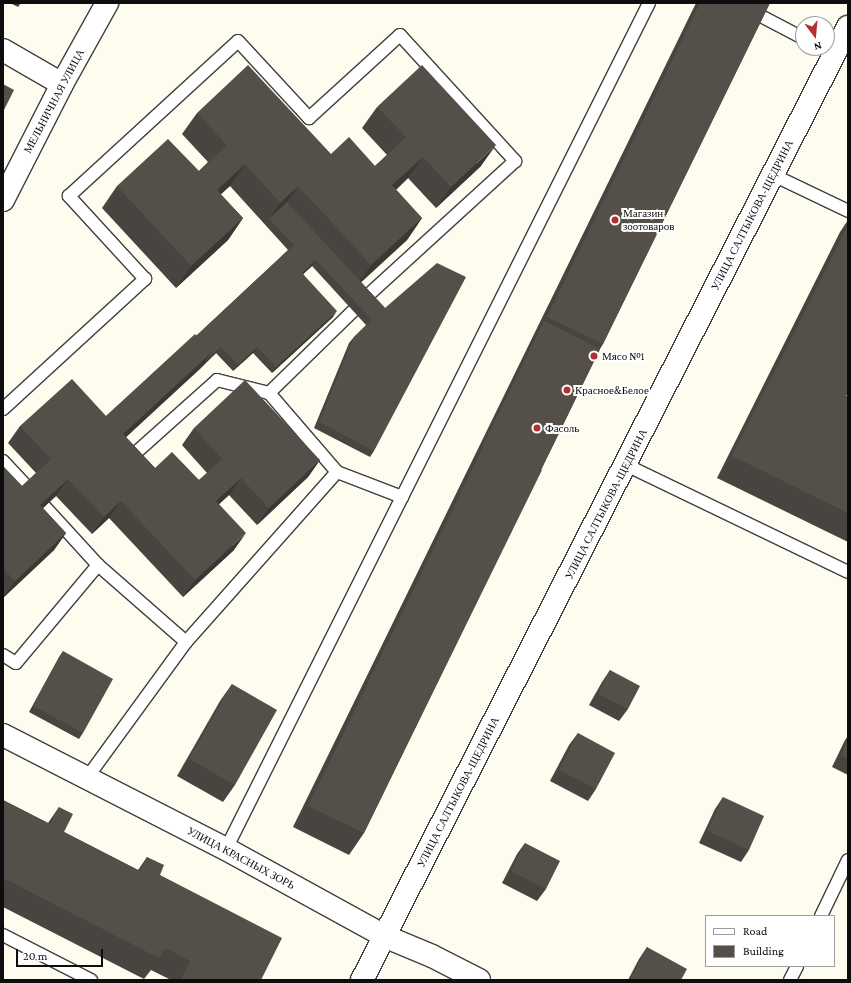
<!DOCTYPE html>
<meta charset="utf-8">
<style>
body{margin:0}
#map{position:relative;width:851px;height:983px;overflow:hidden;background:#fefbef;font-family:"Crimson Pro",serif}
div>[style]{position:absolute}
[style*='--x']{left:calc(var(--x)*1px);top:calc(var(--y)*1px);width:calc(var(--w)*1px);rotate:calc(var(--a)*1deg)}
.roads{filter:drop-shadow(1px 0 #404040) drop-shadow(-1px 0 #404040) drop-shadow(0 1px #404040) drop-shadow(0 -1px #404040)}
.service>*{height:12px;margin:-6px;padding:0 6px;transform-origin:6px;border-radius:6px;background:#fff}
.minor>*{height:22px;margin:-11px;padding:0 11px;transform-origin:11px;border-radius:11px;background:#fff}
.wall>*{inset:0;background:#494440}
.shaded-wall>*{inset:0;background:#3c3734}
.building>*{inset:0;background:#554f4a}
.dots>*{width:11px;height:11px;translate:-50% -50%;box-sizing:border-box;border:2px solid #fff;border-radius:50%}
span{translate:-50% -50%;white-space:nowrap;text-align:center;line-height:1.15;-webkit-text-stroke:4px #fff;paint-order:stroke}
.street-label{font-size:11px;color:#0d0d0d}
.poi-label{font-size:11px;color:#0d0d0d}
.left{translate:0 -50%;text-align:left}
.frame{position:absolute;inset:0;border:4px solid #0d0d0d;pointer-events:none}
.legend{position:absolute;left:705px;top:915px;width:130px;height:52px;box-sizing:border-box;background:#fff;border:1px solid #9e9e9e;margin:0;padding:5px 7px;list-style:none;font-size:12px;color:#0d0d0d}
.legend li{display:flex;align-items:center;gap:8px;height:20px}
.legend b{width:20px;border:1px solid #9e9e9e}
.north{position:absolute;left:795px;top:16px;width:40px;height:40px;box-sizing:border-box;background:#fff;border:1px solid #9e9e9e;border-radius:50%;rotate:164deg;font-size:11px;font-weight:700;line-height:16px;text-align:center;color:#0d0d0d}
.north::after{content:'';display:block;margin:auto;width:14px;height:18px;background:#b42f31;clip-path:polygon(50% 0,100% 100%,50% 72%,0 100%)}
.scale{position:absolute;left:16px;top:949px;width:87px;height:18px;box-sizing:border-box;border:2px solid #0d0d0d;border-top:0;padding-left:5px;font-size:12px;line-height:14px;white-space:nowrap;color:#0d0d0d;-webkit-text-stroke:3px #fff;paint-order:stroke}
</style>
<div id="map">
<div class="roads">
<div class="service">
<i style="--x:759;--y:15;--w:50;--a:27.6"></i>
<i style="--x:773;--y:175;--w:83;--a:25.6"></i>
<i style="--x:3;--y:409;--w:193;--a:-42.5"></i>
<i style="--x:145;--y:279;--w:113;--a:-132.5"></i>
<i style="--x:69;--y:196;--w:229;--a:-42.5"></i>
<i style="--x:238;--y:41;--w:105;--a:47.3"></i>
<i style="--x:309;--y:118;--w:123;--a:-42.4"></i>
<i style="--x:400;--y:35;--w:171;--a:47.6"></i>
<i style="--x:515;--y:161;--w:202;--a:137.6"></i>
<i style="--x:131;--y:457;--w:115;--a:-41.8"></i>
<i style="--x:217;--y:380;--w:54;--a:14"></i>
<i style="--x:3;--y:461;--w:35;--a:47"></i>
<i style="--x:626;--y:465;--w:246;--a:25.7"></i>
<i style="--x:337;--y:472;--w:70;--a:21"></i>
<i style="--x:45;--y:507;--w:79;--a:47.6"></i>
<i style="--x:186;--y:642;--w:227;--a:-48.4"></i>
<i style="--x:337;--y:472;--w:104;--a:-130.7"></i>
<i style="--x:269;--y:393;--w:117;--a:-44.3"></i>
<i style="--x:3;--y:655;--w:15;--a:32"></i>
<i style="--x:16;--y:663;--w:128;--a:-50.1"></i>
<i style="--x:98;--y:565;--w:117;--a:41.2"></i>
<i style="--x:186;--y:642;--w:168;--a:126.1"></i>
<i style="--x:226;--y:849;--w:946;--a:-63.43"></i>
<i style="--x:821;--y:916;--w:62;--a:-64.3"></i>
<i style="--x:3;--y:935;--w:99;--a:27.1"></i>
<i style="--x:790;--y:980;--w:16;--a:-63"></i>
</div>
<div class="minor">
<i style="--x:3;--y:50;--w:68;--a:30"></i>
<i style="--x:3;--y:200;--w:130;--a:-63"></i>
<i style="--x:62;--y:84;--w:93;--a:-60.9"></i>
<i style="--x:3;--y:735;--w:250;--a:27.1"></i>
<i style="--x:226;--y:849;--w:180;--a:28.8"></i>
<i style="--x:384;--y:936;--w:52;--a:22.6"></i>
<i style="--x:432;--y:956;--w:53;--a:27.1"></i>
<i style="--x:362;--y:980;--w:1070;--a:-62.98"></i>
</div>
</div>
<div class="wall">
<i style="clip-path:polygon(10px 3px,21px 3px,18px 7px)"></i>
<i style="clip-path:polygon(696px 3px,770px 3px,603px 344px,600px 349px,364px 833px,349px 855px,293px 827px)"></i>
<i style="clip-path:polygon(377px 107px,481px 166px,436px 208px,408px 178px,396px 190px,422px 218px,407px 240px,361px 282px,385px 308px,374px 451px,370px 457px,314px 428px,349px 343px,354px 337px,366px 325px,312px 266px,303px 274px,333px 317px,272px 373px,253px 353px,233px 371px,216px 353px,126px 437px,155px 468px,199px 480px,207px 473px,182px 445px,194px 428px,320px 460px,308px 477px,257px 525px,229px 495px,219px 504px,234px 550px,183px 597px,109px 518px,92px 534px,56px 496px,43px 508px,66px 533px,54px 550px,3px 598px,3px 466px,22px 486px,36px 473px,8px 443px,20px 426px,106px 416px,196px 336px,288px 250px,230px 186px,220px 194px,243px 218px,228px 240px,176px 288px,102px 208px,117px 186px,199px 171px,208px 162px,182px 134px,197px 113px,331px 154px,375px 166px,387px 155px,362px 128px)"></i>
<i style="clip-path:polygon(848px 220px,848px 392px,846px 396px,848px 397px,848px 542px,717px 478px,840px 232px)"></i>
<i style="clip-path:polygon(63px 651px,83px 733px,79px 739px,29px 712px,59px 657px)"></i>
<i style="clip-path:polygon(610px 670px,628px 709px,619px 721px,589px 705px,602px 682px)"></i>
<i style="clip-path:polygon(232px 684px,235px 785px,223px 802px,177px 776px,220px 701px)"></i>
<i style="clip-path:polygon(578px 733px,596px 789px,588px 801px,550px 781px,569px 745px)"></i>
<i style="clip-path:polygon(848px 736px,848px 775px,832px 767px,845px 740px)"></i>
<i style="clip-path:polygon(723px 797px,749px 850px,741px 862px,699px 843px,715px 809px)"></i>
<i style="clip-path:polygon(3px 800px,48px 823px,59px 807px,64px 832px,138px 870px,147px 857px,160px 875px,261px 980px,171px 980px,151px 970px,144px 979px,3px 907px)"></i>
<i style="clip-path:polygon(525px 843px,546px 889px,537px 901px,502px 883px,517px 854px)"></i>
<i style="clip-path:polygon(647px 947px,681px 980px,628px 980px,639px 959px)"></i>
</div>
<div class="shaded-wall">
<i style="clip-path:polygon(496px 145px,481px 166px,436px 208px,451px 187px)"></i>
<i style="clip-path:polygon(423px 157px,408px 178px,377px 207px,392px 185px)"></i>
<i style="clip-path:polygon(245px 164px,230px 186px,202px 212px,217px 190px)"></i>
<i style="clip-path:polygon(298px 186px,283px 208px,269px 219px,265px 225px,280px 203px)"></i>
<i style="clip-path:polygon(243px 218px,228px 240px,176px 288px,191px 266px)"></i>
<i style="clip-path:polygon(422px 218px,407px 240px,356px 287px,371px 265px)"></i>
<i style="clip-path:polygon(316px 260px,312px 266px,298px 279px,302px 273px)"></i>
<i style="clip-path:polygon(337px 311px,333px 317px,272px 373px,276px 367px)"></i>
<i style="clip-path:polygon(221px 347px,216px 353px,200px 369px,111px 451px,123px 434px,212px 352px)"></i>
<i style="clip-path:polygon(257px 347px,253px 353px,233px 371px,238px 365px)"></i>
<i style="clip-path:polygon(320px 460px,308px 477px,257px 525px,269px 508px)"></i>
<i style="clip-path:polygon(241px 478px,229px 495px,204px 518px,216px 501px)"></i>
<i style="clip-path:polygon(68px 479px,56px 496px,28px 522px,40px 505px)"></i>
<i style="clip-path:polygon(121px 501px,109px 518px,92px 534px,104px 517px)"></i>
<i style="clip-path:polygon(66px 533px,54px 550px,3px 598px,15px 581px)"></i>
<i style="clip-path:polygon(246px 533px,234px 550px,183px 597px,195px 580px)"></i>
</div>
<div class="building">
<i style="clip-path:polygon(700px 3px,770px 3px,603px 344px,547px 317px)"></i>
<i style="clip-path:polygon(248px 65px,331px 154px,349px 137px,375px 166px,406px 137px,377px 107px,422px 65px,496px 145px,451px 187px,423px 157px,392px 185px,422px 218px,371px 265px,298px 186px,280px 203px,245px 164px,217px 190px,243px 218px,191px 266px,117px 186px,168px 139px,199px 171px,227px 145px,197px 113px)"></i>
<i style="clip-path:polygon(3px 84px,14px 90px,3px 112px)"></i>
<i style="clip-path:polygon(287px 202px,385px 308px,437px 263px,466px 277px,374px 451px,319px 422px,354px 337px,372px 320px,316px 260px,302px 273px,337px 311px,276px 367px,257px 347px,238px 365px,221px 347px,204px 363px,212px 352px,196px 336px,294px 245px,269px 219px)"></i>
<i style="clip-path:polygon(848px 225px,848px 392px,846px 396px,848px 397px,848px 513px,732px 456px)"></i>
<i style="clip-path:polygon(544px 321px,600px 349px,541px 470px,485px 443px,482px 447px)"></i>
<i style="clip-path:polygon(195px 334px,212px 352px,123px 434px,155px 468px,172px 452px,199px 480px,222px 459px,194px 428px,245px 380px,320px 460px,269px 508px,241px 478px,216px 501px,246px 533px,195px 580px,121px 501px,104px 517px,68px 479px,40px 505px,66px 533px,15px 581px,3px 568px,3px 466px,22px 486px,51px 459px,20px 426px,72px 379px,106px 416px)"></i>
<i style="clip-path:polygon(485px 443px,542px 470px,364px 833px,308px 806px)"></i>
<i style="clip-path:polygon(63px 651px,113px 679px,83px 733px,33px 706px)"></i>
<i style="clip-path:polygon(610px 670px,640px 686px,628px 709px,598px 694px)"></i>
<i style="clip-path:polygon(232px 684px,277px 710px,235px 785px,189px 759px)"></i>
<i style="clip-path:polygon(578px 733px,615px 753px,596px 789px,559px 770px)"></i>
<i style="clip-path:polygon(848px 740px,848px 759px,841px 755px)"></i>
<i style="clip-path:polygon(723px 797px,764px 816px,749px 850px,707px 831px)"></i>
<i style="clip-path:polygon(3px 800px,50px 824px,59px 807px,73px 814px,64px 832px,140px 871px,147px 857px,164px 865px,160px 875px,282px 938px,261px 980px,181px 980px,190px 961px,165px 948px,159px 958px,3px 878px)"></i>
<i style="clip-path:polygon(525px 843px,560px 861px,546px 889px,511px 871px)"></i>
<i style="clip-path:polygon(647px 947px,687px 969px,681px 980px,630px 980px)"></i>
</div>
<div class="dots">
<i style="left:615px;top:220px;background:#b42f31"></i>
<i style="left:594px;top:356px;background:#b42f31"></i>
<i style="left:567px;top:390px;background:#b42f31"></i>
<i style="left:537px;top:428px;background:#b42f31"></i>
</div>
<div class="street-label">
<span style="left:54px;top:101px;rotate:-62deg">МЕЛЬНИЧНАЯ УЛИЦА</span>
<span style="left:752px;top:215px;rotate:-63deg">УЛИЦА САЛТЫКОВА-ЩЕДРИНА</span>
<span style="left:606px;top:504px;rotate:-63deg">УЛИЦА САЛТЫКОВА-ЩЕДРИНА</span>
<span style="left:458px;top:792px;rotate:-63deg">УЛИЦА САЛТЫКОВА-ЩЕДРИНА</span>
<span style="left:241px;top:858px;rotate:28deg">УЛИЦА КРАСНЫХ ЗОРЬ</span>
</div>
<div class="poi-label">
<span class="left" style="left:623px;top:220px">Магазин<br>зоотоваров</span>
<span class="left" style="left:602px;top:356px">Мясо №1</span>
<span class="left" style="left:575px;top:390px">Красное&amp;Белое</span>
<span class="left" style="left:545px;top:428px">Фасоль</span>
</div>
<div class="frame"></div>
<ul class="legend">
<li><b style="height:5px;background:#fff"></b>Road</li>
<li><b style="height:11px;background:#554f4a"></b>Building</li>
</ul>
<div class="north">N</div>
<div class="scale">20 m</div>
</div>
